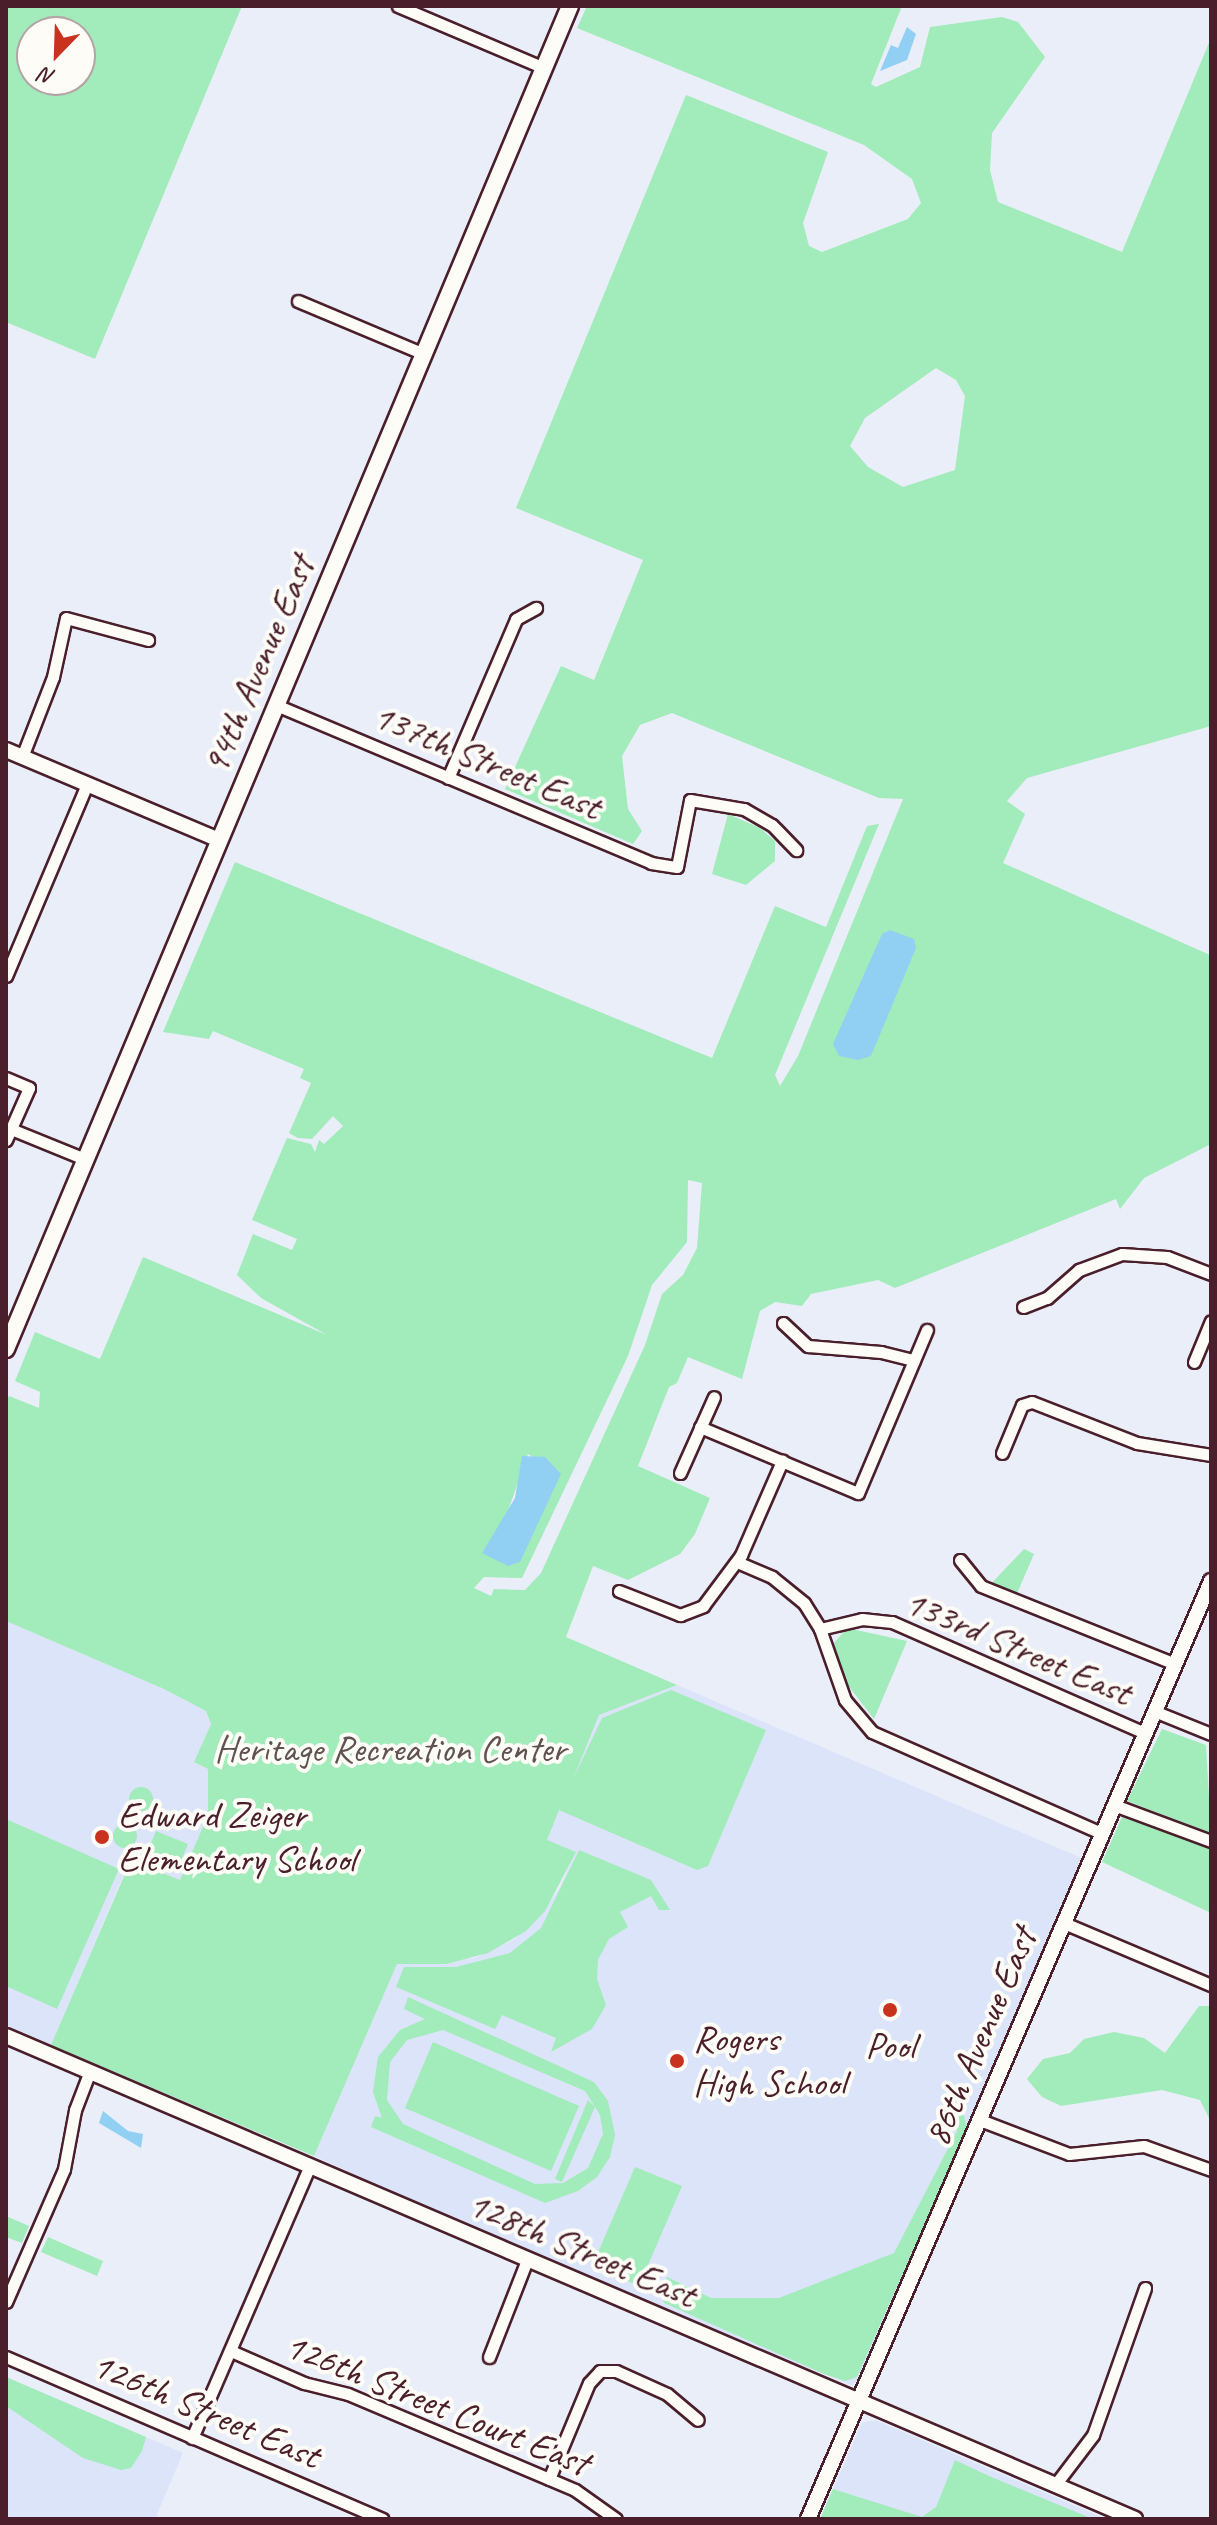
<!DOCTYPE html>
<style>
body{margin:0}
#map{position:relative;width:1217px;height:2525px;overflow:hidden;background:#eaeef9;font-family:Caveat,sans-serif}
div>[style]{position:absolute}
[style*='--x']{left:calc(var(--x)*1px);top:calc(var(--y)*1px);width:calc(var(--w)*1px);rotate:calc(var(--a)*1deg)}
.built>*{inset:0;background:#dce4fa}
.green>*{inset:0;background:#a2ebba}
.round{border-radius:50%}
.water>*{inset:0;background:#91d0f2}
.roads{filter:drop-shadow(2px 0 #4a1f2b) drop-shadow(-2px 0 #4a1f2b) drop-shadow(0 2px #4a1f2b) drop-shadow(0 -2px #4a1f2b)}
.minor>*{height:11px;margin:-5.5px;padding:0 5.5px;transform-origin:5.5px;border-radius:5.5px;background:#fdfcf7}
.tertiary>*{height:14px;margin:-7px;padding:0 7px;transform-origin:7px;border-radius:7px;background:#fdfcf7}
.secondary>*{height:16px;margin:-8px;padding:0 8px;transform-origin:8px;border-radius:8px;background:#fdfcf7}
.dots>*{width:22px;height:22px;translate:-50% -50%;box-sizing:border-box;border:4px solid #fdfcf7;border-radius:50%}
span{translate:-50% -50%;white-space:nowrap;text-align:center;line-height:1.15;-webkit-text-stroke:8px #fdfcf7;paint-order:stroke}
.street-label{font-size:38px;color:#4a1f2b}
.park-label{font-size:38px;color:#60524f}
.poi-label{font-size:38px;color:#4a1f2b}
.left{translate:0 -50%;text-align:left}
.frame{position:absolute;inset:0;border:8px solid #4a1f2b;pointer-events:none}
.north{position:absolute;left:16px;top:16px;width:80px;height:80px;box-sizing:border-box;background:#fdfcf7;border:2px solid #b5a4a5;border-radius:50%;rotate:203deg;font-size:22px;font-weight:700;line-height:32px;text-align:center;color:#4a1f2b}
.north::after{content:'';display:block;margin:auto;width:28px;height:36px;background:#c8321e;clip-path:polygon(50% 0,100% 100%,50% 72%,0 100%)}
</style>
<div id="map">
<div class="built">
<i style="clip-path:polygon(6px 1621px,164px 1689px,206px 1711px,211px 1724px,194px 1762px,208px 1769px,208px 1815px,180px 1881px,130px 1860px,51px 2045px,6px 2025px)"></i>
<i style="clip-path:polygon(677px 1685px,1086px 1860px,859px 2380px,852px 2385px,627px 2297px,314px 2156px,397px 1964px,475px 1958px,513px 1940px,537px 1920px,560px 1887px,575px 1852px,546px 1840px,599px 1715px)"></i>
<i style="clip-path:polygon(6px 2377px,183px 2453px,155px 2519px,6px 2519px)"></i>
<i style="clip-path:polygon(875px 2420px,1106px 2519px,820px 2519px,862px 2423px)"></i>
</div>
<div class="green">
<i style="clip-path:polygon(evenodd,6px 6px,242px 6px,95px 359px,6px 322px,6px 6px,32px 32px,80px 32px,80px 80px,32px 80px,32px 32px)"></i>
<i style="clip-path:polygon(evenodd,587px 6px,902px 6px,871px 84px,876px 87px,920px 67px,930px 27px,1002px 17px,1018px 22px,1045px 57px,992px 133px,990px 170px,998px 202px,1122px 252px,1211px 38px,1211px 726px,1027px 778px,1007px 801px,1025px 814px,1003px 863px,1210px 955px,1211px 1144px,1144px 1178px,1120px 1209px,1116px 1199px,895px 1288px,878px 1280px,811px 1294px,802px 1306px,775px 1302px,760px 1311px,742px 1379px,688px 1357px,677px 1383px,669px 1387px,638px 1466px,710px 1498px,695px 1534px,680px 1554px,628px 1580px,593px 1566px,566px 1637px,677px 1685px,599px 1715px,573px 1779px,602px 1718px,671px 1690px,766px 1730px,708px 1866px,697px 1870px,559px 1810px,547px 1840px,576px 1852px,545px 1911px,526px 1931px,488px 1953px,446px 1964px,397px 1964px,314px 2156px,51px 2045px,131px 1860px,180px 1880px,208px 1815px,208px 1769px,194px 1762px,211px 1724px,206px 1711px,164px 1689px,6px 1621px,6px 1403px,9px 1396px,39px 1408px,40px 1392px,15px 1381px,35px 1332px,100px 1359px,143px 1257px,327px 1335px,261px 1298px,237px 1275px,253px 1234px,292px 1250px,297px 1239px,252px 1220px,287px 1138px,311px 1144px,315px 1152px,319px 1140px,324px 1144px,343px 1126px,333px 1116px,312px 1139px,298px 1138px,289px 1133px,311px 1083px,300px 1078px,304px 1069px,213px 1031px,209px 1039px,163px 1032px,235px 862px,712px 1058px,775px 906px,826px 927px,867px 826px,879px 824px,775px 1075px,780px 1086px,798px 1056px,903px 799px,879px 798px,672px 713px,640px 725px,622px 756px,628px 809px,642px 831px,633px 844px,505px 789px,561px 666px,594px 680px,643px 560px,516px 508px,686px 95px,828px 152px,803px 223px,809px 246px,822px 252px,908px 219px,921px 203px,912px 179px,864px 145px,577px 28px,587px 6px,936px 368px,956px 380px,965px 396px,955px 470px,903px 487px,868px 467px,850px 446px,865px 418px,936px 368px,587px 6px,688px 1180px,702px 1183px,697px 1248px,683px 1275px,662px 1294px,645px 1345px,541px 1573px,525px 1590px,494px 1589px,491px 1596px,474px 1588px,484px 1577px,522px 1578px,628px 1356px,652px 1285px,687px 1242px,688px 1180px,587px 6px,528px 1454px,551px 1468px,482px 1553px,504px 1522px,528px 1454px)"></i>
<i style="clip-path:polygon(728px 814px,760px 828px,775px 841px,775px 861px,746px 885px,712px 874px)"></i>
<i style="clip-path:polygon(1024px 1549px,1034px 1554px,1015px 1598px,988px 1587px)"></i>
<i style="clip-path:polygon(847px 1628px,907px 1641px,874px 1719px,840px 1675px,834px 1643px)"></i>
<i style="clip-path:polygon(1162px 1729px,1206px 1745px,1211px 1833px,1127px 1801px)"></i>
<i class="round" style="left:129px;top:1787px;width:24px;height:24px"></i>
<i style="clip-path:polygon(1122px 1817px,1211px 1847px,1211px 1913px,1102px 1862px)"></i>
<i style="clip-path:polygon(6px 1819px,119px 1869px,57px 2009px,6px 1986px)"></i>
<i class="round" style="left:113px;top:1824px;width:24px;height:24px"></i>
<i style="clip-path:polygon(156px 1831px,188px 1844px,178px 1868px,146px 1855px)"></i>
<i style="clip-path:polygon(579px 1850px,651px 1880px,670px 1910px,659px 1910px,651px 1896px,620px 1912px,628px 1927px,609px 1939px,598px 1960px,597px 1979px,606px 2005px,592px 2029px,551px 2052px,556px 2038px,502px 2015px,495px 2029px,396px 1987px,404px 1967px,456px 1967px,510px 1953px,541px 1928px)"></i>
<i style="clip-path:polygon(evenodd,408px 1997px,594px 2082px,608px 2101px,615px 2135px,610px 2157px,597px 2177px,578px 2191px,545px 2203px,371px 2127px,375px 2116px,382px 2118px,373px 2092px,378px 2057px,400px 2030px,425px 2019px,404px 2009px,408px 1997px,443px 2030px,585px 2091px,600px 2115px,603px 2134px,588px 2168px,563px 2183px,535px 2184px,403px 2124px,387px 2100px,390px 2062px,407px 2040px,443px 2030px)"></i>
<i style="clip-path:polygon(1199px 2006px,1211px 2006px,1211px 2122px,1200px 2100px,1162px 2090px,1061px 2106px,1042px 2097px,1027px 2079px,1043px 2059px,1070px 2053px,1084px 2039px,1114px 2032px,1144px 2038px,1165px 2053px)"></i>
<i style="clip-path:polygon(433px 2042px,579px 2106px,551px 2171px,405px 2108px)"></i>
<i style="clip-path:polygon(941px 2099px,962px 2109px,967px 2128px,857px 2377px,845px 2381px,824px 2374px,664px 2303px,661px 2293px,667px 2277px,711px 2298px,779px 2298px,894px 2253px,957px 2131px)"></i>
<i style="clip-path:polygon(588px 2100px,595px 2107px,562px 2182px,555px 2179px)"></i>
<i style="clip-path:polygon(635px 2167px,682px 2186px,639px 2286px,592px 2266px)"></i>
<i style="clip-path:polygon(6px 2216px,29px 2226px,22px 2243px,6px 2237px)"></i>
<i style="clip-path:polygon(48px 2237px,103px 2261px,97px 2276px,41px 2252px)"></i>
<i style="clip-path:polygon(6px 2377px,146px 2437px,142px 2451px,131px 2468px,121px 2470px,83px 2458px,6px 2406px)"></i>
<i style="clip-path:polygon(955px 2460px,989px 2476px,1093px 2519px,820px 2519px,833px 2489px,922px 2517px,936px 2507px)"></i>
</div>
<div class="water">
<i style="clip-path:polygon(907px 27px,916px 34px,907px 60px,880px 71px,891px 45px,898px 48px)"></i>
<i style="clip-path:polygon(890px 930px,914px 939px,916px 948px,871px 1056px,858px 1060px,839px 1056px,833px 1044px,882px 934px)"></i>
<i style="clip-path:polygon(522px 1456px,545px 1457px,561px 1474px,520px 1562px,508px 1566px,482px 1553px,515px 1498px)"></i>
<i style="clip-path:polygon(103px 2111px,128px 2131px,143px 2134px,141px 2148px,99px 2123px)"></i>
</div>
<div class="roads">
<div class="minor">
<i style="--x:398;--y:6;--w:159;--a:23"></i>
<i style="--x:298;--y:301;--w:137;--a:22.8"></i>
<i style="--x:276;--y:705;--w:407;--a:22.8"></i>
<i style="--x:651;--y:863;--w:26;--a:9"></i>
<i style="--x:677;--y:867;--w:68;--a:-79"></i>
<i style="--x:690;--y:800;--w:55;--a:9.5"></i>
<i style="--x:744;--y:809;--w:32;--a:30"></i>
<i style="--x:772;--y:825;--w:35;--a:46"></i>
<i style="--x:22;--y:757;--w:86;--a:-68.8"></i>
<i style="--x:53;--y:677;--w:60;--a:-77.6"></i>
<i style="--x:66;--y:618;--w:85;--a:15"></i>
<i style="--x:448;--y:778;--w:173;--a:-66.8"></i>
<i style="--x:516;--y:619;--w:23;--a:-29"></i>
<i style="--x:6;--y:976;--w:208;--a:-67.1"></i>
<i style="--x:6;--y:1078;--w:25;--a:23"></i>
<i style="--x:29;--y:1088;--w:57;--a:113.9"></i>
<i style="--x:11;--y:1129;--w:80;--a:22.1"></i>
<i style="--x:1023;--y:1307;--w:26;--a:-21"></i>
<i style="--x:1047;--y:1298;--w:43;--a:-41.2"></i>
<i style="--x:1079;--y:1270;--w:46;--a:-20.4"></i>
<i style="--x:1122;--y:1254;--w:45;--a:3.8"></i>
<i style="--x:1167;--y:1257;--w:47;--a:21.1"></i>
<i style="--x:783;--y:1323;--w:34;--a:43"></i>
<i style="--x:808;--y:1346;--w:73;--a:4.7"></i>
<i style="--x:881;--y:1352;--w:34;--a:14"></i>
<i style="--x:1194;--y:1362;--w:44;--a:-67.5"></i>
<i style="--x:700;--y:1427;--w:171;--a:22.7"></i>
<i style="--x:858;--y:1493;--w:177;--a:-67.1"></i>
<i style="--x:1002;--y:1453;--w:52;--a:-67.4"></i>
<i style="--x:1022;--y:1405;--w:10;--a:-17"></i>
<i style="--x:1032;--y:1402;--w:113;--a:21.3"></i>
<i style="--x:1137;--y:1443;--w:75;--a:9.2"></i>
<i style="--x:680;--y:1473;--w:83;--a:-65.9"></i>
<i style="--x:960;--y:1560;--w:33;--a:51"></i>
<i style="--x:981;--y:1586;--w:209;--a:21.9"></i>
<i style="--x:737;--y:1562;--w:38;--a:23"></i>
<i style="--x:772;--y:1577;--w:41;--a:39.1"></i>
<i style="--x:804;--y:1603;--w:31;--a:58"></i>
<i style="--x:820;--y:1629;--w:75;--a:70.6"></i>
<i style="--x:845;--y:1700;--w:42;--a:49.8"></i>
<i style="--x:872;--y:1732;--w:250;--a:23.8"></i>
<i style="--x:619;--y:1591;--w:66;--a:21.5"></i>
<i style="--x:680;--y:1615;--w:25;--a:-21"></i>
<i style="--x:703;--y:1606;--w:64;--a:-53.3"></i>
<i style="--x:741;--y:1555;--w:103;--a:-66.4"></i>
<i style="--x:820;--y:1629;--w:43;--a:-13.4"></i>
<i style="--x:862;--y:1619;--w:30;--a:6"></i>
<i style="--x:892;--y:1622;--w:276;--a:23.7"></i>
<i style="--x:1154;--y:1711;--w:61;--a:22"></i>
<i style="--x:1114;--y:1805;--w:103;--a:20.4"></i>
<i style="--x:1064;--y:1923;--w:160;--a:22.9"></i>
<i style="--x:980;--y:2120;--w:95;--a:20.9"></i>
<i style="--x:1069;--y:2154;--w:75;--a:-6.1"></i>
<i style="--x:1144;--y:2146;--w:71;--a:19.7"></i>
<i style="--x:6;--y:2302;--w:145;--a:-66.4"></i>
<i style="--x:64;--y:2169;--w:60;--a:-79.4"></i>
<i style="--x:75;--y:2110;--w:42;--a:-69"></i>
<i style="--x:231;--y:2351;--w:80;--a:23.7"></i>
<i style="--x:304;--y:2383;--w:45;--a:14"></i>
<i style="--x:348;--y:2394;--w:246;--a:22.9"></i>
<i style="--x:575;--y:2490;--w:50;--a:35.3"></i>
<i style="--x:6;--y:2357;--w:410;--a:23.3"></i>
<i style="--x:489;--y:2357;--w:104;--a:-68.6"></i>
<i style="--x:192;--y:2438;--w:295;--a:-66.6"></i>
<i style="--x:549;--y:2479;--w:104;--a:-67.4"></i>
<i style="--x:589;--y:2383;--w:16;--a:-47"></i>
<i style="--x:600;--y:2371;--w:16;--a:0"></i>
<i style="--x:616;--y:2371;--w:56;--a:24.3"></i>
<i style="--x:667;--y:2394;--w:40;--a:40"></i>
<i style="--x:1055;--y:2485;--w:63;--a:-52.8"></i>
<i style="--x:1093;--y:2435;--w:156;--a:-70.5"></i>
</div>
<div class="tertiary">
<i style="--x:6;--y:750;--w:231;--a:22.9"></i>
<i style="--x:6;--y:2036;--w:1228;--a:23.16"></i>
<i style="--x:808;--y:2519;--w:1021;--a:-66.75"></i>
</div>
<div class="secondary">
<i style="--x:6;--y:1349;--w:1457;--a:-67.22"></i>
</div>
</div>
<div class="dots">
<i style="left:102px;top:1837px;background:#c8321e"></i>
<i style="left:890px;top:2010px;background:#c8321e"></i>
<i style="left:677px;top:2061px;background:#c8321e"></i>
</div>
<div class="street-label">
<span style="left:258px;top:665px;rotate:-67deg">94th Avenue East</span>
<span style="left:487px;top:761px;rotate:23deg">137th Street East</span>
<span style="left:1018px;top:1647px;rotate:23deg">133rd Street East</span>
<span style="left:980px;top:2037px;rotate:-67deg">86th Avenue East</span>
<span style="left:582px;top:2249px;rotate:23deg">128th Street East</span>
<span style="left:437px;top:2404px;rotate:22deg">126th Street Court East</span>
<span style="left:206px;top:2410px;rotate:23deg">126th Street East</span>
</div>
<div class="park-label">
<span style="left:390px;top:1749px">Heritage Recreation Center</span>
</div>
<div class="poi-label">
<span class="left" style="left:118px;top:1837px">Edward Zeiger<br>Elementary School</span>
<span class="left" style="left:693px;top:2061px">Rogers<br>High School</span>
<span style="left:890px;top:2046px">Pool</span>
</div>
<div class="frame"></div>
<div class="north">N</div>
</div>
